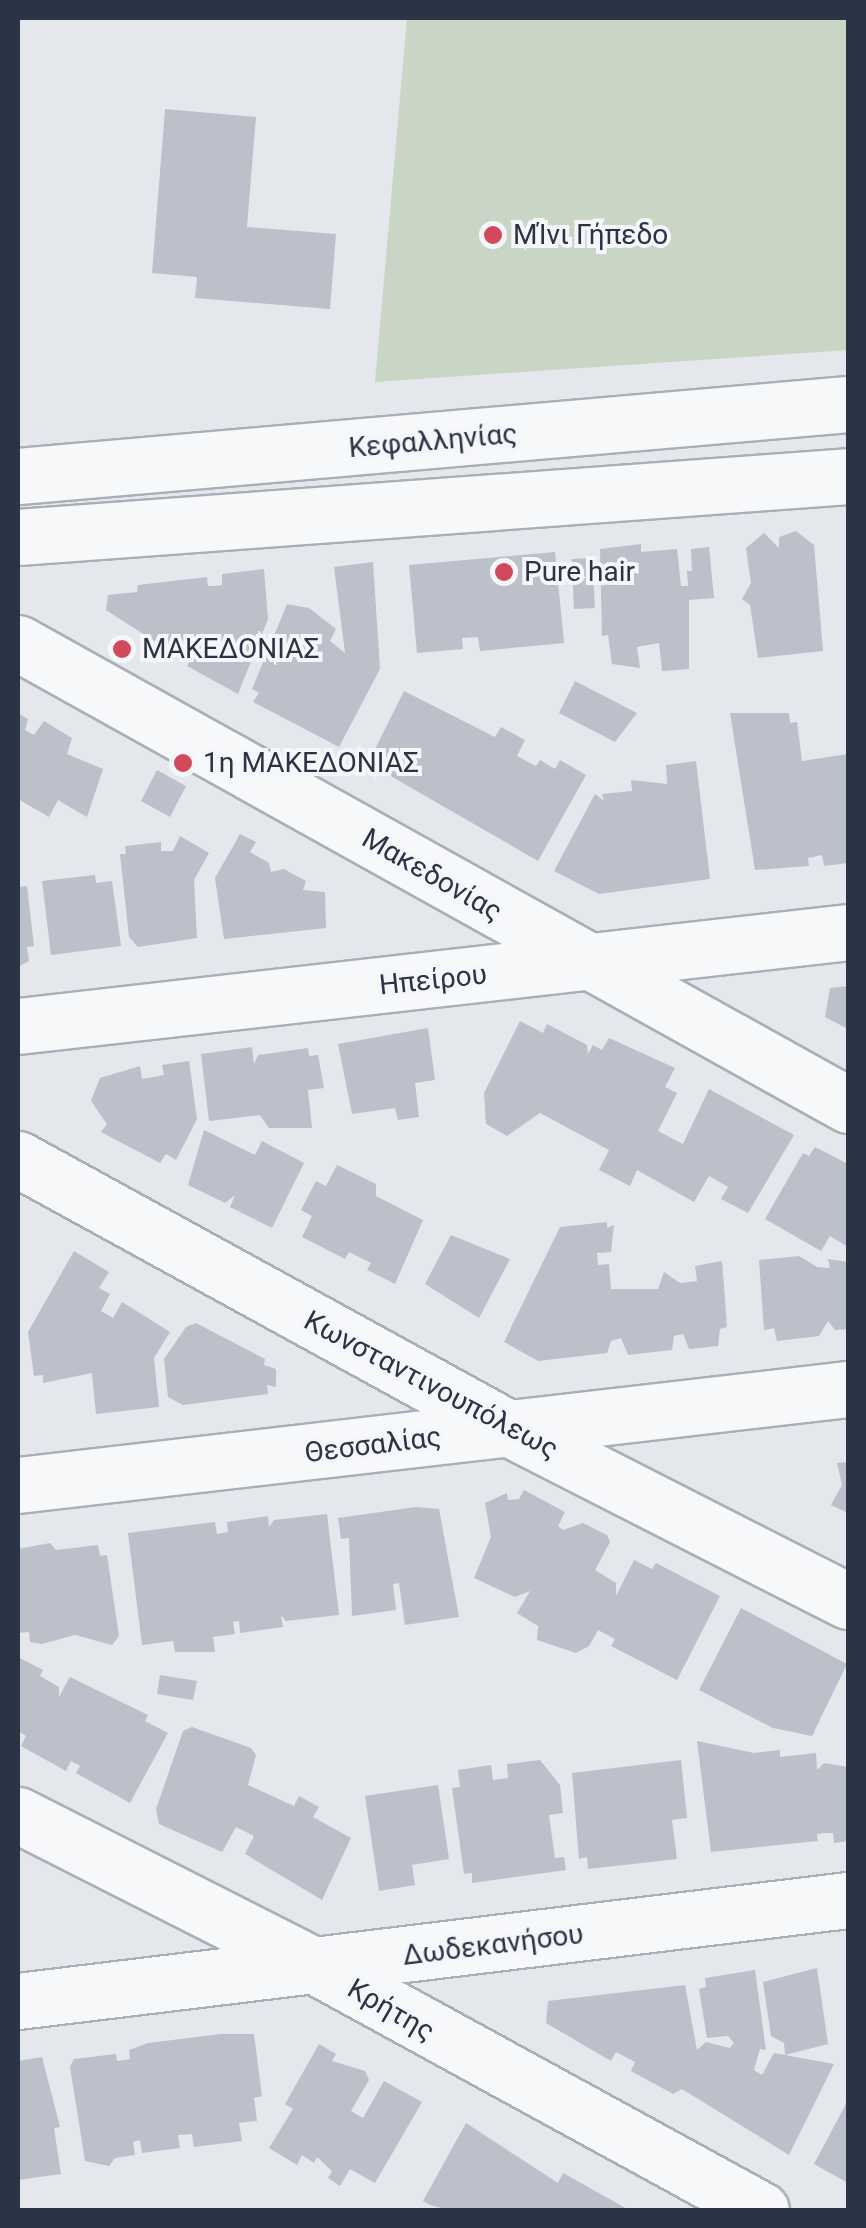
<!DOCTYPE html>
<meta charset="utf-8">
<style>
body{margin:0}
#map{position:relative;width:866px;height:2228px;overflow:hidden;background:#e4e7ec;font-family:Roboto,sans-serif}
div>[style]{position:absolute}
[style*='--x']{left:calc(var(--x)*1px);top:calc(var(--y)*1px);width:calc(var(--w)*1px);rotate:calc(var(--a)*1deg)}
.green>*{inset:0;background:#c9d6c5}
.building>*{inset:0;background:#bbc0ca}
.roads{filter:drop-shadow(2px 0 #a9aeb7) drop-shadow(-2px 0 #a9aeb7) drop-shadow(0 2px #a9aeb7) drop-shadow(0 -2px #a9aeb7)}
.minor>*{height:55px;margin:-27.5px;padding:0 27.5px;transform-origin:27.5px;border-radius:27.5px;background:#f7f8fa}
.dots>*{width:28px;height:28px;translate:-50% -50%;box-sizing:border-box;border:5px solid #f4f6f9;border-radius:50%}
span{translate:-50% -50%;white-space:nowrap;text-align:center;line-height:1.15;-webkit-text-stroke:8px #f4f6f9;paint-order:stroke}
.poi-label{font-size:28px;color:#2b3445}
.left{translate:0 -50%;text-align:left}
.street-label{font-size:28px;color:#2b3445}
.frame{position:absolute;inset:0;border:20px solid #2b3445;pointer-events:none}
</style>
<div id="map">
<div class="green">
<i style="clip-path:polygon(407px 18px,848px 18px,848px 350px,375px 382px)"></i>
</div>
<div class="building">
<i style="clip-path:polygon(165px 109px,256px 117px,247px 227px,336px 234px,330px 309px,195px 298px,197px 277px,152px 273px)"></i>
<i style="clip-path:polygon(796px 531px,814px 545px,823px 651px,758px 658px,750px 605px,742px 599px,751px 583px,746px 548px,764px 533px,779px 548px,779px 537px)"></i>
<i style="clip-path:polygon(641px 544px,641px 552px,677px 549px,681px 586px,688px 586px,687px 571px,692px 571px,691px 549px,709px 547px,714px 598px,689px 600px,689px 669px,662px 671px,659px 643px,637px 647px,640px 668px,612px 664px,608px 635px,602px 636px,600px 549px)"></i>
<i style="clip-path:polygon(555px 552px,564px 643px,480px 651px,478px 637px,462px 638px,463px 649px,417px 653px,409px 565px)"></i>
<i style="clip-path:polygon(592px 558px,595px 608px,574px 609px,572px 559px)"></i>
<i style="clip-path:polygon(373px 562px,380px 669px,339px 747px,253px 702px,259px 693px,252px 689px,287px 604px,309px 608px,336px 629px,330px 641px,345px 653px,334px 567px)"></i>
<i style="clip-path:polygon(264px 569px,268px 619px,238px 694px,187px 666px,191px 659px,184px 654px,182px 659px,106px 610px,108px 595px,137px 592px,138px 585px,207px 577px,208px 586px,215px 586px,222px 585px,222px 574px)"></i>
<i style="clip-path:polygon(575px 681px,637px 713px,615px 742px,559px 713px)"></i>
<i style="clip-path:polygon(404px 691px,495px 737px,501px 727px,525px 740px,517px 756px,536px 766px,540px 760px,555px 769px,560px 760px,586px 775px,538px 861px,368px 763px)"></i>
<i style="clip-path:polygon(18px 713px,28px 719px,25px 730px,34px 735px,44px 721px,72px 738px,67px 754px,103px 769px,87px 817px,58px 800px,49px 817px,18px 799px)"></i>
<i style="clip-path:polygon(730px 713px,789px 713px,790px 723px,797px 722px,802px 761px,848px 754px,848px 863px,824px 866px,822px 855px,808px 858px,809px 866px,755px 870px)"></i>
<i style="clip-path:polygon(696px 761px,710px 879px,599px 894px,554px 871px,595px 794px,604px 801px,602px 794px,632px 791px,631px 780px,667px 784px,666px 765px)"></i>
<i style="clip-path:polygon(157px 770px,186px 786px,170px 817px,141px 801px)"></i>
<i style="clip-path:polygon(240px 834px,256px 842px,250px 852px,269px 863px,271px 872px,284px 869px,306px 881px,303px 890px,325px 892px,326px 928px,224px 939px,215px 878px)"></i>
<i style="clip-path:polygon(180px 836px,209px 853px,194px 880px,197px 938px,138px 947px,129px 937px,120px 854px,126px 854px,125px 846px,161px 842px,161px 851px,173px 851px)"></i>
<i style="clip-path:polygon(95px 875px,96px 883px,112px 881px,121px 946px,51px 955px,42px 881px)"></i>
<i style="clip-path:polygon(27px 886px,34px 946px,27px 947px,29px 961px,18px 967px,18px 887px)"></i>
<i style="clip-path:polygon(848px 986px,848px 1029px,825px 1017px,830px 988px)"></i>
<i style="clip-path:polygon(520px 1021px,543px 1033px,547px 1024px,587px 1045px,588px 1054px,593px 1045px,602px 1050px,609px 1038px,675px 1068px,665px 1087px,677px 1093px,658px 1131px,683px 1144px,709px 1089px,794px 1135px,748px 1213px,721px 1199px,728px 1187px,709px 1176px,694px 1202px,637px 1170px,630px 1186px,599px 1170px,609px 1150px,540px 1113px,507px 1136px,486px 1124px,484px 1093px)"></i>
<i style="clip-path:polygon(428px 1028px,435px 1080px,415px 1083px,419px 1117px,398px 1120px,395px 1108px,352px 1114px,338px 1044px)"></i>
<i style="clip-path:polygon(252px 1047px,254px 1064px,258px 1055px,308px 1048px,309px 1056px,318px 1055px,324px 1088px,308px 1090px,312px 1128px,269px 1128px,260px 1115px,209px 1121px,201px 1054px)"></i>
<i style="clip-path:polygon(189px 1061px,197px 1119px,176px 1160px,166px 1154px,160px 1163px,101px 1132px,107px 1124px,91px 1101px,100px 1078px,140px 1066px,142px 1079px,164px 1075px,162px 1065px)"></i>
<i style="clip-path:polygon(204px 1130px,255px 1155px,262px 1141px,304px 1163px,272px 1228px,230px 1207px,235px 1195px,225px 1203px,188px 1185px)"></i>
<i style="clip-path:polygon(815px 1147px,848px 1164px,848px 1247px,830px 1236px,821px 1251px,765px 1219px,803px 1153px,809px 1156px)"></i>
<i style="clip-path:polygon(337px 1165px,376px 1184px,376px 1196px,423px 1220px,395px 1284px,367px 1270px,371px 1263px,349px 1252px,345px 1259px,302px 1237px,312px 1216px,301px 1210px,316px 1181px,326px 1186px)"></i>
<i style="clip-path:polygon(607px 1222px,607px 1228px,614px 1225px,611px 1252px,597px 1253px,598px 1265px,609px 1264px,611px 1289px,658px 1289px,664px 1272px,680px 1283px,697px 1281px,695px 1266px,722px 1261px,727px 1327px,720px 1329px,718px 1346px,689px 1349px,683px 1334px,674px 1336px,672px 1350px,628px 1355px,621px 1338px,611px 1341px,607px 1353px,538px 1361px,504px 1342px,560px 1227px)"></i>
<i style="clip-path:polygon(451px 1235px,510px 1259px,479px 1318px,425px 1284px)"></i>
<i style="clip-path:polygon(74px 1251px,109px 1272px,99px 1288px,110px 1294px,101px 1311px,113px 1318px,122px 1302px,170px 1332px,154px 1358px,159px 1407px,96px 1414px,92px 1373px,43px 1383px,43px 1375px,34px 1376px,28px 1332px)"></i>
<i style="clip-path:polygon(799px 1256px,817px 1267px,830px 1268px,828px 1259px,848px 1262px,848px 1329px,835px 1330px,828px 1321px,819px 1336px,777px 1341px,774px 1328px,764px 1330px,759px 1260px)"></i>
<i style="clip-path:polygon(196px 1323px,265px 1359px,264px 1365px,276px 1369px,276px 1387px,267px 1385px,268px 1394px,183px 1405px,168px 1397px,164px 1359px,186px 1327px)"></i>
<i style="clip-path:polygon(848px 1462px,848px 1513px,831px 1505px,842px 1485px,837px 1463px)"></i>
<i style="clip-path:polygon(524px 1490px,565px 1512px,558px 1526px,563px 1530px,583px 1523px,607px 1535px,610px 1542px,595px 1570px,616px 1583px,616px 1596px,634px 1560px,652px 1569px,656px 1563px,720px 1596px,677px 1680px,611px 1646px,615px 1639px,598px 1630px,589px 1646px,576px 1653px,537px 1640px,538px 1626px,517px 1613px,530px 1591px,515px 1597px,474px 1578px,491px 1537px,485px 1503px,507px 1493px,508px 1500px,519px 1499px)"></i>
<i style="clip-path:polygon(416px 1507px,439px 1509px,459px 1617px,405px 1625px,399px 1583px,393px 1584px,396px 1610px,352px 1616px,349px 1538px,341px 1539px,338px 1518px)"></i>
<i style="clip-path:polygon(327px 1514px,339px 1615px,286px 1621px,281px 1615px,283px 1627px,240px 1633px,239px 1621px,233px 1622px,235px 1634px,213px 1637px,215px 1652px,175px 1652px,173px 1641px,142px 1645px,128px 1533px,215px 1522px,217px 1534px,228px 1532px,227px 1522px,268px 1516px,269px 1527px,274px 1520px)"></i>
<i style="clip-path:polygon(50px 1543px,56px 1550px,98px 1545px,100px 1556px,107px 1555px,119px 1636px,112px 1645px,75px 1635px,42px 1644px,30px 1642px,29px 1632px,18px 1633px,18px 1549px)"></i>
<i style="clip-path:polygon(741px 1608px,847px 1664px,812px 1736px,773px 1728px,699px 1690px)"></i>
<i style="clip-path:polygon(18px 1657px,43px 1670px,40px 1676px,59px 1687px,59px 1697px,70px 1677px,148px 1715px,145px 1721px,168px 1733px,130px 1803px,76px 1773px,80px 1766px,71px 1761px,66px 1771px,21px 1746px,26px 1736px,18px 1731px)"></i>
<i style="clip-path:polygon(160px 1675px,197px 1681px,193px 1700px,157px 1694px)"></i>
<i style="clip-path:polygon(192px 1727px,251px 1748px,256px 1755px,248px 1785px,294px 1806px,299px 1796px,319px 1807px,313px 1817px,351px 1838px,322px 1900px,245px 1854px,254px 1836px,236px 1827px,222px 1852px,159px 1824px,156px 1809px,183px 1731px)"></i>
<i style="clip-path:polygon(697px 1741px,754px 1753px,780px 1750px,780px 1757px,816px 1753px,817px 1770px,824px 1763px,848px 1767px,848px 1841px,834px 1843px,833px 1833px,825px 1833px,817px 1834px,818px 1841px,711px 1852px)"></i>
<i style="clip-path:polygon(540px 1760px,560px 1785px,563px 1813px,549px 1815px,555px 1858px,564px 1857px,566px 1870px,472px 1883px,472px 1873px,464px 1874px,452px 1788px,460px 1787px,458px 1770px,491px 1765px,493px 1780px,508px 1778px,507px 1764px)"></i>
<i style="clip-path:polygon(681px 1760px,687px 1818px,672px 1820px,677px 1859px,588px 1869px,587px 1857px,579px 1859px,572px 1773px)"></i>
<i style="clip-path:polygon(438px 1785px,449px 1859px,412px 1865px,415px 1885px,379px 1891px,365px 1796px)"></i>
<i style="clip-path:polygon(817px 1968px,828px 2044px,785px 2055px,784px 2043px,771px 2036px,763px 1982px)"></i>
<i style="clip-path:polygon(755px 1970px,766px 2050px,760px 2049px,754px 2070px,762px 2075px,774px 2053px,834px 2064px,789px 2155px,682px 2089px,673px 2094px,631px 2071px,635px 2062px,616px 2052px,611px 2061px,546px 2023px,548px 2001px,685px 1985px,697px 2050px,706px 2042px,730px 2048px,734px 2043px,728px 2036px,707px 2038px,699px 1989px,706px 1987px,705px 1978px)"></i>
<i style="clip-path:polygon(221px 2034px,254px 2034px,262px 2096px,254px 2098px,257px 2121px,239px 2123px,242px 2141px,194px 2147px,192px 2134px,178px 2135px,180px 2148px,142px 2153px,140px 2140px,133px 2142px,135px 2155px,115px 2158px,109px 2166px,85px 2161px,70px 2067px,74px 2059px,116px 2054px,117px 2061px,130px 2059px,129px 2050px,148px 2043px)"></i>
<i style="clip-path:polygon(319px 2044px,336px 2054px,332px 2061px,365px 2071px,369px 2080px,351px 2111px,363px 2118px,384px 2081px,422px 2102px,375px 2183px,350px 2169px,340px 2186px,328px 2178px,332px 2171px,317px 2157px,314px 2163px,302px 2155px,297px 2165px,269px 2148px,293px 2109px,285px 2104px)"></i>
<i style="clip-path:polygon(42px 2057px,60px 2127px,54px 2128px,61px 2174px,18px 2180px,18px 2061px)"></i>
<i style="clip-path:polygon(848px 2100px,848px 2183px,814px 2164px)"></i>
<i style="clip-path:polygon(466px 2123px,558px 2183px,563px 2173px,629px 2210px,448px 2210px,430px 2205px,423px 2201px)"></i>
</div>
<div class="roads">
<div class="minor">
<i style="--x:18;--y:476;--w:833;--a:-4.96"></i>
<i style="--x:18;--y:537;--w:832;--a:-4.2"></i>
<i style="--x:18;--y:643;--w:950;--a:29.1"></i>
<i style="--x:18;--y:1026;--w:835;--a:-6.46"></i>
<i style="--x:18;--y:1159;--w:561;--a:28.76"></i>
<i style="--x:510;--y:1429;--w:379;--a:27"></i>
<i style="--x:18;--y:1485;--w:836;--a:-6.6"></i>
<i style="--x:18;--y:1815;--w:335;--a:26.9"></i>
<i style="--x:317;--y:1967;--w:506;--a:28.69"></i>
<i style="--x:18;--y:2001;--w:836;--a:-6.94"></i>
</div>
</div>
<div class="dots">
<i style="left:493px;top:235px;background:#d1495b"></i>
<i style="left:504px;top:572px;background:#d1495b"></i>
<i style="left:122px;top:649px;background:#d1495b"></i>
<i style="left:183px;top:763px;background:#d1495b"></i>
</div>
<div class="poi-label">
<span class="left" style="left:513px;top:235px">ΜΊνι Γήπεδο</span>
<span class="left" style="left:524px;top:572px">Pure hair</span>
<span class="left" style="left:142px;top:649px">ΜΑΚΕΔΟΝΙΑΣ</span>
<span class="left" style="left:203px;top:763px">1η ΜΑΚΕΔΟΝΙΑΣ</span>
</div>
<div class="street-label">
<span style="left:433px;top:441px;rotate:-5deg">Κεφαλληνίας</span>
<span style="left:432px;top:875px;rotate:30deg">Μακεδονίας</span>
<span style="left:433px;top:980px;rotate:-6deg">Ηπείρου</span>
<span style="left:431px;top:1385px;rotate:28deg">Κωνσταντινουπόλεως</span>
<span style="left:373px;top:1445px;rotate:-7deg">Θεσσαλίας</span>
<span style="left:493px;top:1945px;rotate:-7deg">Δωδεκανήσου</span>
<span style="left:391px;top:2010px;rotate:30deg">Κρήτης</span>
</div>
<div class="frame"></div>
</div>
